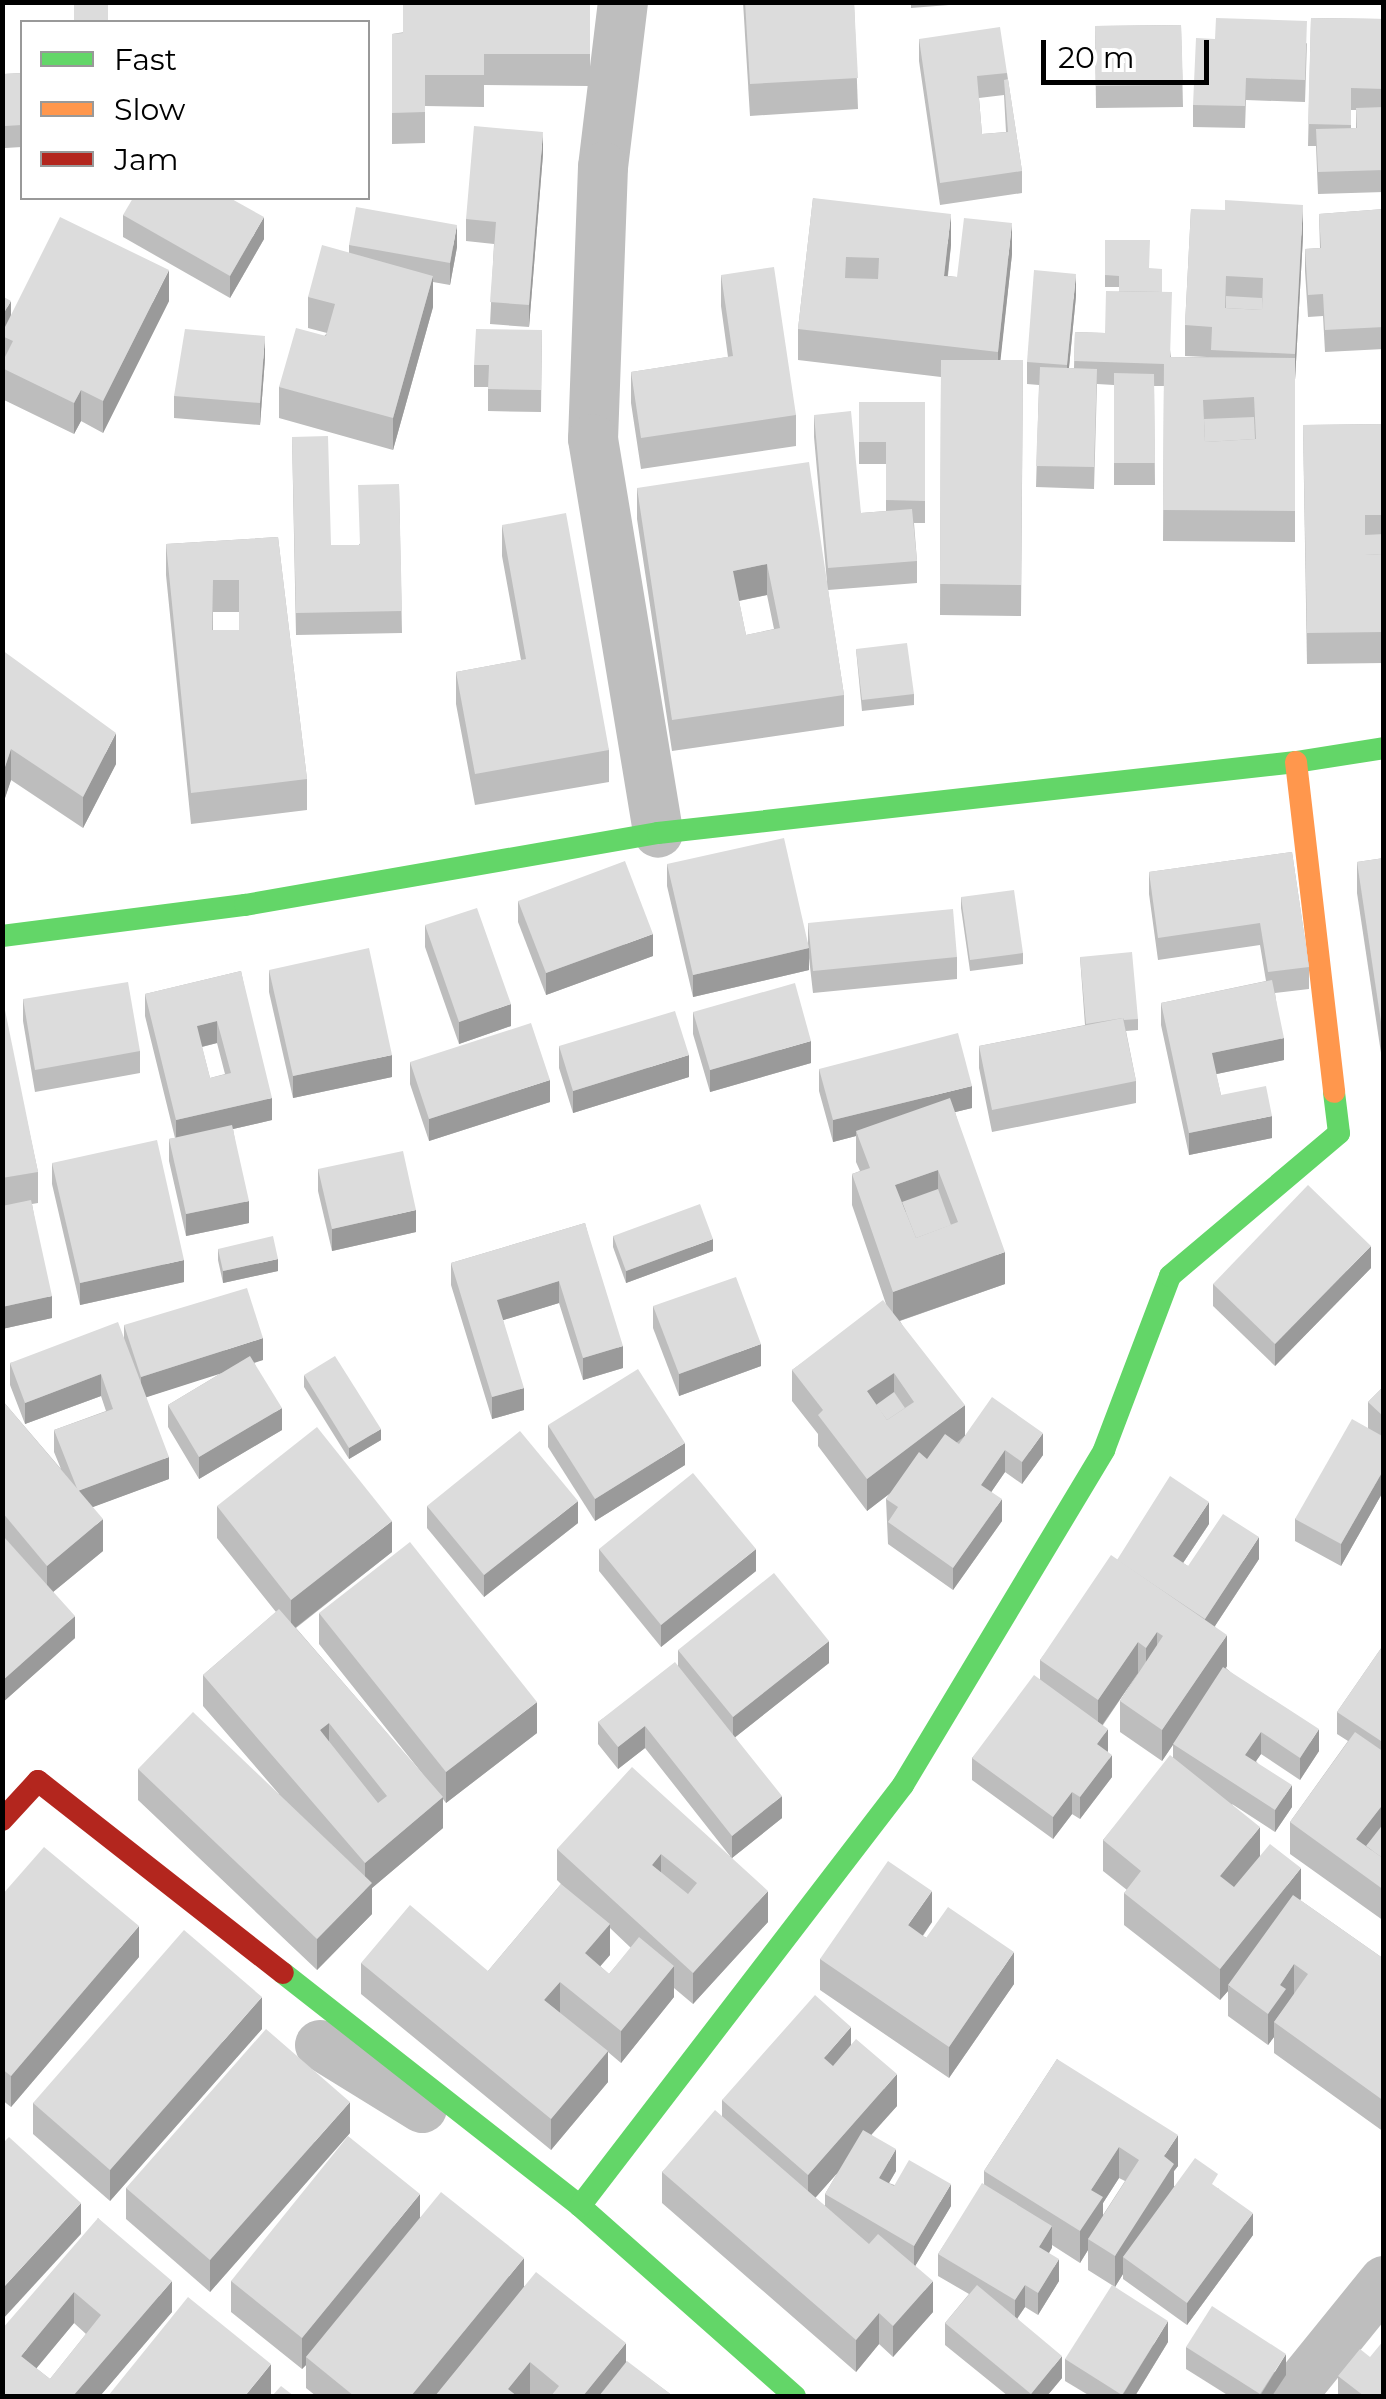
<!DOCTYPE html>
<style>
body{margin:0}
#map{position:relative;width:1386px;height:2399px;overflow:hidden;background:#fff;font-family:Montserrat,sans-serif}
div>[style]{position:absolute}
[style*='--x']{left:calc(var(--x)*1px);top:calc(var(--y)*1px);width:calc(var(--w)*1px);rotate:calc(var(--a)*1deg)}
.street>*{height:50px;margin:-25px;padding:0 25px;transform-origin:25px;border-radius:25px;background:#bebebe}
.fast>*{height:22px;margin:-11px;padding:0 11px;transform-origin:11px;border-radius:11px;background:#63d668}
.slow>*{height:22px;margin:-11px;padding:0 11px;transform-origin:11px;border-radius:11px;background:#ff974d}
.jam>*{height:22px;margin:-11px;padding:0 11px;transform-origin:11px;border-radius:11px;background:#b3261e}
.wall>*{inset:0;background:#bdbdbd}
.shaded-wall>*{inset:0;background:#9a9a9a}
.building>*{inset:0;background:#dcdcdc}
span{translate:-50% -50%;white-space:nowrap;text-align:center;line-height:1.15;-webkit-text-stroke:10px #fff;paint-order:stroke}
.frame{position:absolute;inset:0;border:5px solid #000;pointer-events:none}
.legend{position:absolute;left:20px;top:20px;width:350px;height:180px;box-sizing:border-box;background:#fff;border:2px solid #999;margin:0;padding:12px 18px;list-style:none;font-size:30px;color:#000}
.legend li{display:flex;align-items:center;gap:20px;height:50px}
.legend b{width:50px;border:2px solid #999}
.scale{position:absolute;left:1041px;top:40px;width:168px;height:45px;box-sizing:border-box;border:5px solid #000;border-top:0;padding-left:12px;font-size:30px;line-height:35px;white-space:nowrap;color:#000;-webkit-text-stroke:8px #fff;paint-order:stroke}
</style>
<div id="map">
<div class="street">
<i style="--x:623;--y:2;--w:166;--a:96.9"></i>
<i style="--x:603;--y:167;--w:272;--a:92.1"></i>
<i style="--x:593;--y:439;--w:399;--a:80.6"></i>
<i style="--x:320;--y:2045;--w:120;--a:31.7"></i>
<i style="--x:1291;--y:2396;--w:148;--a:-51"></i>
</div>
<div class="fast">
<i style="--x:2;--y:936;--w:245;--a:-7.3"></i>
<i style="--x:245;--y:905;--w:419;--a:-9.9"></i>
<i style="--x:658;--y:833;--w:642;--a:-6.35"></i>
<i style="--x:1296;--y:762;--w:89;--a:-9"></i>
<i style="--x:283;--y:1973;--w:377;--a:38.1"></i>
<i style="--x:580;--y:2206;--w:287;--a:41.5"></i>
<i style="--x:580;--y:2206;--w:531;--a:-52.5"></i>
<i style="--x:903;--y:1785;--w:391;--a:-59"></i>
<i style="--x:1104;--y:1450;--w:186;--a:-69.2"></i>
<i style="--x:1170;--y:1276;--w:221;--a:-40.2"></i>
<i style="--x:1339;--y:1133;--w:41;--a:-97"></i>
</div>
<div class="slow">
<i style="--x:1296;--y:762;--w:332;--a:83.4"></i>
</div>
<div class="jam">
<i style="--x:2;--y:1820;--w:53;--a:-47.3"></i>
<i style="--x:38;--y:1781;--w:311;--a:38.1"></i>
</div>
<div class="wall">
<i style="clip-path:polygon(590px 2px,590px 86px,484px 85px,484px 107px,425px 106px,425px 143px,392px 144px,392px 34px)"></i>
<i style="clip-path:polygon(743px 2px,854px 2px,858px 109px,750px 116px)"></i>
<i style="clip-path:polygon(911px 2px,987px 2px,911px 8px)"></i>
<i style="clip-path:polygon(evenodd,1311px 18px,1384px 19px,1384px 192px,1318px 194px,1316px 146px,1308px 146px,1311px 18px,1351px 110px,1356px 110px,1356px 128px,1351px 128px,1351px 110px)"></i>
<i style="clip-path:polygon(1181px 25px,1183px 107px,1096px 108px,1095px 26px)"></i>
<i style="clip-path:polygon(evenodd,919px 39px,1007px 73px,1022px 171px,1022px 193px,940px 205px,919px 61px,919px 39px,1004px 95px,1006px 132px,982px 134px,979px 98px,1004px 95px)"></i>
<i style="clip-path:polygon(1307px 43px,1305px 102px,1246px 100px,1245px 128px,1193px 127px,1193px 105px)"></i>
<i style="clip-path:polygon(22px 73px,22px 147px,5px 148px,4px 74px)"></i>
<i style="clip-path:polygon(543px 154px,529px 327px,490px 324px,494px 244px,466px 241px,466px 219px)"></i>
<i style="clip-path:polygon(813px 198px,951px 245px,948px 276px,957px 277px,1012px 254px,1000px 360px,1023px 360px,1021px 616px,940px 615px,941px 377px,798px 360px,798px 329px)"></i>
<i style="clip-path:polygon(1191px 209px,1303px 236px,1295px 380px,1295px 542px,1163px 541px,1164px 386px,1154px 386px,1155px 485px,1114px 485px,1114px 385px,1097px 384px,1094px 489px,1036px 487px,1039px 385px,1027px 384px,1027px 362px,1076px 296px,1069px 368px,1074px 368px,1075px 332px,1105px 333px,1119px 291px,1119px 287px,1105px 287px,1105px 240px,1149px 268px,1162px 292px,1171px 357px,1207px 357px,1185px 356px,1185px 325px)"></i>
<i style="clip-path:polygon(1384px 209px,1384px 349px,1325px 352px,1323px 316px,1308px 317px,1305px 271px,1305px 249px,1320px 248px,1319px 214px)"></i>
<i style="clip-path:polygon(123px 215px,264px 239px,230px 298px,123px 237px)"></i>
<i style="clip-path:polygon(349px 245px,457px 247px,450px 285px,433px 282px,433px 307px,393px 450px,279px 418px,279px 387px,327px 333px,308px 328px,308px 297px,349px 253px)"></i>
<i style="clip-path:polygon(721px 275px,796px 415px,796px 446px,641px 469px,631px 403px,631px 372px,728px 357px,721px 306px)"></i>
<i style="clip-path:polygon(2px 296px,11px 316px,169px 301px,103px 433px,81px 421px,74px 434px,2px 399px)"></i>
<i style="clip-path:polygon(542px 330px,541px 412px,488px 411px,488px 387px,474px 387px,474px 365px)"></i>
<i style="clip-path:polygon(265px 358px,260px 425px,174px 418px,174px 396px)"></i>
<i style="clip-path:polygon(evenodd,859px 402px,925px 402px,925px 523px,914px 523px,917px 561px,917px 583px,828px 590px,844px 695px,844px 726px,672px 751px,637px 519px,637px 488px,827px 582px,814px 437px,814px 415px,861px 513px,886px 511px,886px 464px,859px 464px,859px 402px,767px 595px,774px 629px,746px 635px,739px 601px,767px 595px)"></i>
<i style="clip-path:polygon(1384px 424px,1384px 663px,1307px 664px,1303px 425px)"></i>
<i style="clip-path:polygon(292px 437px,331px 545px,359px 545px,399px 484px,402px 633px,296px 635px)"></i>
<i style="clip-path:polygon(502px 525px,609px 750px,609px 782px,475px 805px,456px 704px,456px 672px,521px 660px,502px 556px)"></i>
<i style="clip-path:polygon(evenodd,278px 537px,307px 779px,307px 810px,191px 824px,166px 575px,166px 544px,278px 537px,213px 612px,239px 612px,239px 630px,213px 630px,213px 612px)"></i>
<i style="clip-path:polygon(856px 649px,914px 694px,914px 705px,862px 711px)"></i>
<i style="clip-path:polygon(2px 650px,116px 764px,83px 828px,11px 780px,2px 807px)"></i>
<i style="clip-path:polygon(1292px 852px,1309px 967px,1309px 989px,1275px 993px,1284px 1060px,1216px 1074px,1221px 1095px,1272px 1138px,1189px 1155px,1161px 1025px,1161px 1003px,1266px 981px,1260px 945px,1158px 960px,1149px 894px,1149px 872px)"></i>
<i style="clip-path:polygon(1384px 858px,1384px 1073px,1357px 893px,1357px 862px)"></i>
<i style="clip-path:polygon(667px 864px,808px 943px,808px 923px,957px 957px,957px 979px,813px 993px,809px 958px,809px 970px,693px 997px,667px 886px)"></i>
<i style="clip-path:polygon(961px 897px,1023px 953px,1023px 964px,970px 971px,961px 908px)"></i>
<i style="clip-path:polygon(518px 901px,653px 956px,546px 995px,518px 922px)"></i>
<i style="clip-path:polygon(425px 925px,511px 1026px,459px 1044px,425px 947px)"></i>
<i style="clip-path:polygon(1080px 957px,1138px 1019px,1138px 1030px,1126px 1031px,1136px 1081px,1136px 1103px,992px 1132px,979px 1068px,979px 1046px,1085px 1025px)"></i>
<i style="clip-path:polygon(269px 970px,392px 1077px,293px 1098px,269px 992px)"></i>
<i style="clip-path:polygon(evenodd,241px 971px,272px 1120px,233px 1129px,249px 1223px,186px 1236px,169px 1161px,169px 1139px,175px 1138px,145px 1016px,145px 994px,241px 971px,217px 1043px,225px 1074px,210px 1078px,202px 1047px,217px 1043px)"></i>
<i style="clip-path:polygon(23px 999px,140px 1051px,140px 1073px,35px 1092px,23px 1021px)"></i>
<i style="clip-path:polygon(2px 1005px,38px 1172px,38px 1203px,32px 1204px,52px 1318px,2px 1329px)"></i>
<i style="clip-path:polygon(693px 1012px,811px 1063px,710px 1092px,693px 1034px)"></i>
<i style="clip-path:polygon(559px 1046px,689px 1077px,573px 1113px,559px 1068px)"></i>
<i style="clip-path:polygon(410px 1062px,550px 1102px,429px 1141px,410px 1084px)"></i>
<i style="clip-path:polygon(819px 1069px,972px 1108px,955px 1112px,1005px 1284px,900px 1321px,965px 1435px,1043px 1455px,1022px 1484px,1005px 1472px,991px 1492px,1002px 1521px,953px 1590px,888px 1544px,886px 1499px,890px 1493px,867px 1511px,818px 1446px,818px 1434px,792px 1401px,792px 1370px,886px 1304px,852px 1205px,852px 1174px,860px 1171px,856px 1162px,856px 1136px,833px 1142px,819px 1091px)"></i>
<i style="clip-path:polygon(52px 1163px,184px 1282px,80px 1305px,52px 1184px)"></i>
<i style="clip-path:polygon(318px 1169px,416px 1232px,332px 1251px,318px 1191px)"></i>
<i style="clip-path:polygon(585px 1223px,623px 1368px,583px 1380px,559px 1303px,503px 1320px,524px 1410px,492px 1419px,451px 1285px,451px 1263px)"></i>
<i style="clip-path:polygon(613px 1236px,713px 1251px,626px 1283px,613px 1247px)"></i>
<i style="clip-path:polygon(218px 1249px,278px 1271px,223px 1283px,218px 1260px)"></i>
<i style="clip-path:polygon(1371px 1268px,1275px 1366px,1213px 1306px,1213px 1284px)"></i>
<i style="clip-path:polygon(653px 1306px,761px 1366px,679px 1396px,653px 1328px)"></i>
<i style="clip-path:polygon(124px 1325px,263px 1360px,254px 1362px,282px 1430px,199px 1479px,168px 1427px,168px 1405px,223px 1372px,146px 1397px,169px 1479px,92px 1507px,103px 1551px,53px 1592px,75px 1638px,2px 1703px,2px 1400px,61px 1469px,54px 1452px,54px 1430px,106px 1411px,101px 1396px,25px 1424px,10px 1385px,10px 1363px,124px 1339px)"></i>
<i style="clip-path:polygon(304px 1375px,381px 1440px,349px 1459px,304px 1387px)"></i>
<i style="clip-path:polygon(1384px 1386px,1384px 1490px,1341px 1566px,1295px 1541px,1295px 1519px,1368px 1428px,1368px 1402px)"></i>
<i style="clip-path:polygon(548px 1425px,685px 1465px,595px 1521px,548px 1447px)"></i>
<i style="clip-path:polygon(217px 1506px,392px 1552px,296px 1628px,425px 1777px,319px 1644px,319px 1613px,537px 1733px,446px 1803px,443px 1799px,443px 1828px,372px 1888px,372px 1914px,317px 1970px,138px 1800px,138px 1769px,279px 1794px,203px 1706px,203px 1675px,276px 1612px,217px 1538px)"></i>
<i style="clip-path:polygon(427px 1506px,578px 1523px,484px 1597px,427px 1528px)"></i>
<i style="clip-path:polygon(1209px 1524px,1183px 1563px,1188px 1566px,1259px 1559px,1215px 1626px,1227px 1666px,1226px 1668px,1319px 1751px,1300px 1780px,1261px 1754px,1256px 1761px,1292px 1807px,1275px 1832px,1232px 1804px,1260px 1856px,1300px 1900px,1384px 1959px,1384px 2132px,1274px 2053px,1274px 2037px,1268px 2045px,1228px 2016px,1228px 1991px,1220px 2000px,1124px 1925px,1124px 1893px,1127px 1890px,1103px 1871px,1103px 1840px,1173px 1757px,1173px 1744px,1162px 1761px,1120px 1732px,1120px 1701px,1138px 1673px,1103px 1725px,1112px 1777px,1080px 1819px,1072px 1814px,1053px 1839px,972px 1780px,972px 1758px,1040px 1679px,1040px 1660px,1117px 1560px)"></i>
<i style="clip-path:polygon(599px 1549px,756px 1571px,661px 1647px,599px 1571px)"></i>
<i style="clip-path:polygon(1384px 1644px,1384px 1921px,1290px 1854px,1290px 1822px,1348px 1741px,1337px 1734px,1337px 1712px)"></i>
<i style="clip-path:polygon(evenodd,678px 1650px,829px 1663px,735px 1737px,782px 1818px,732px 1858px,768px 1922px,693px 2004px,674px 1988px,674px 1997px,621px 2063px,608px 2052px,608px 2082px,551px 2150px,361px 1994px,361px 1963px,488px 1971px,561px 1884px,557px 1880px,557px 1849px,730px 1856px,645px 1748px,618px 1769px,598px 1744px,598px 1722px,678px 1666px,678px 1650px,610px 1928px,631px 1948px,609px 1974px,600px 1966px,610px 1955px,610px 1928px)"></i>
<i style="clip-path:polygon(2px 1895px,139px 1957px,11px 2107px,2px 2100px)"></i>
<i style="clip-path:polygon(932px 1922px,923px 1936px,1014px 1984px,949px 2078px,820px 1990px,820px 1959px)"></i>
<i style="clip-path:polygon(262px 2029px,110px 2201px,33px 2134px,33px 2103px)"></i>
<i style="clip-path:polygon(evenodd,851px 2045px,897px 2106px,871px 2134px,896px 2171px,889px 2183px,951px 2206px,915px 2266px,933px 2312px,893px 2357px,879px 2344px,856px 2372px,662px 2203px,662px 2172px,722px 2117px,722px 2100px,851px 2045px,838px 2172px,825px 2194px,825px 2206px,815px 2198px,838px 2172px)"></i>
<i style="clip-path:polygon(evenodd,1057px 2059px,1178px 2166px,1174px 2171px,1174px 2186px,1218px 2188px,1253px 2235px,1187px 2325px,1123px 2279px,1123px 2274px,1115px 2287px,1088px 2270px,1088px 2250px,1080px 2263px,1052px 2245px,1049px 2253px,1059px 2281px,1038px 2315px,1025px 2307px,1017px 2318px,1062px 2378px,1047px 2396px,1008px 2396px,945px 2345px,945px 2323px,969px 2294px,938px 2276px,938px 2254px,984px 2184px,984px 2171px,1057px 2059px,1119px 2178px,1125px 2181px,1103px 2215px,1103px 2203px,1119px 2178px)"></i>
<i style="clip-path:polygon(350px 2133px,210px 2292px,126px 2219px,126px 2188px)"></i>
<i style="clip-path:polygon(420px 2217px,524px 2286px,673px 2396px,534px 2396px,530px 2394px,528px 2396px,316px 2396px,306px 2388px,306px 2365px,302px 2369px,231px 2312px,231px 2281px)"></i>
<i style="clip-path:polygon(evenodd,98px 2218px,172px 2312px,100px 2396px,2px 2396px,98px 2218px,74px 2323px,86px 2334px,50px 2379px,36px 2368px,74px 2323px)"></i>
<i style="clip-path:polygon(1168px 2342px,1135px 2396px,1090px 2396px,1065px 2381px,1065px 2359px)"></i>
<i style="clip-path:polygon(1186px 2347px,1286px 2375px,1272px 2396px,1229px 2396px,1186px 2369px)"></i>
<i style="clip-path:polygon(1370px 2357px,1384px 2396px,1338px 2396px,1338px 2376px)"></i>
</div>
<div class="shaded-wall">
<i style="clip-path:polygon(543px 132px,543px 154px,529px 327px,529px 305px)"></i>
<i style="clip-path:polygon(1303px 205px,1303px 236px,1295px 380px,1295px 542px,1295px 354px)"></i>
<i style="clip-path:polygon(951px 214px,951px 245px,944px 307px,944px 276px)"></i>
<i style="clip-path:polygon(264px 217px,264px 239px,230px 298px,230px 276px)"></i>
<i style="clip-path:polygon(1012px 223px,1012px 254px,998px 383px,998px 352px)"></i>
<i style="clip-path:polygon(457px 225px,457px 247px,450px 285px,450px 263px)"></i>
<i style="clip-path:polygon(169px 270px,169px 301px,103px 433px,103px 401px)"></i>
<i style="clip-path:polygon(1076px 274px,1076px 296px,1067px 387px,1067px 365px)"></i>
<i style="clip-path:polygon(433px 276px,433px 307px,393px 450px,393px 418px)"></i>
<i style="clip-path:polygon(11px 301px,11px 323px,2px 336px,2px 316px)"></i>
<i style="clip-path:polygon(265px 336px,265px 358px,260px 425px,260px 403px)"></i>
<i style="clip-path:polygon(81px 390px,81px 421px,74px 434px,74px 403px)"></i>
<i style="clip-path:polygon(767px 564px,767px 595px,733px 602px,733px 571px)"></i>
<i style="clip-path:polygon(116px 733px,116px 764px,83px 828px,83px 797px)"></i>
<i style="clip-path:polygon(11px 749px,11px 780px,2px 807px,2px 776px)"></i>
<i style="clip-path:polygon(653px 934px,653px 956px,546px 995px,546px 973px)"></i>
<i style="clip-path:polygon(809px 948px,809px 970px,693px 997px,693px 975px)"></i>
<i style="clip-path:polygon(511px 1004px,511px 1026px,459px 1044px,459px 1022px)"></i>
<i style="clip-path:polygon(217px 1021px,217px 1043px,197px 1048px,197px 1026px)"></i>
<i style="clip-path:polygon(1284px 1038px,1284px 1060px,1212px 1075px,1212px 1053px)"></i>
<i style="clip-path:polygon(811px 1041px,811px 1063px,710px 1092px,710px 1070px)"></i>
<i style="clip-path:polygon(392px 1055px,392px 1077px,293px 1098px,293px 1076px)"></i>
<i style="clip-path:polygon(689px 1055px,689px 1077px,573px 1113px,573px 1091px)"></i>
<i style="clip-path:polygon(550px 1080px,550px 1102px,429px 1141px,429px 1119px)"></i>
<i style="clip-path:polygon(972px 1086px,972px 1108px,858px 1136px,856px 1131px,856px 1136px,833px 1142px,833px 1120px)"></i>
<i style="clip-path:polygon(272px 1098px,272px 1120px,176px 1142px,176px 1120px)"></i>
<i style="clip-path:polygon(1272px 1116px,1272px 1138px,1189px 1155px,1189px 1133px)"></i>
<i style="clip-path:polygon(938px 1170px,938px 1201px,899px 1214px,895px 1185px)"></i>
<i style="clip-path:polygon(249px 1201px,249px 1223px,186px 1236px,186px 1214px)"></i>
<i style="clip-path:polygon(416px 1210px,416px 1232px,332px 1251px,332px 1229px)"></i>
<i style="clip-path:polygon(713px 1239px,713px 1251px,626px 1283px,626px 1271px)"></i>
<i style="clip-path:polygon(1371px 1246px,1371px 1268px,1275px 1366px,1275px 1344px)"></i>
<i style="clip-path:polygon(1005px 1252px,1005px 1284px,893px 1323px,893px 1292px)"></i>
<i style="clip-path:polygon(278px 1259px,278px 1271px,223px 1283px,223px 1271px)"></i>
<i style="clip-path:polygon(184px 1260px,184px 1282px,80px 1305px,80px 1283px)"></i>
<i style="clip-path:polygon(559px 1281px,559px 1303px,497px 1322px,497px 1300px)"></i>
<i style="clip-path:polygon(52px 1296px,52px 1318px,2px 1329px,2px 1307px)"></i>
<i style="clip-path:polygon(263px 1338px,263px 1360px,141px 1399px,141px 1377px)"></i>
<i style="clip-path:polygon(761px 1344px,761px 1366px,679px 1396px,679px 1374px)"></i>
<i style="clip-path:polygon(623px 1346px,623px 1368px,583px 1380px,583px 1358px)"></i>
<i style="clip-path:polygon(894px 1373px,894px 1404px,867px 1411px,867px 1391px)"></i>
<i style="clip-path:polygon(101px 1374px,101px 1396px,25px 1424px,25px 1403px)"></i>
<i style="clip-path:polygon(524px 1388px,524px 1410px,492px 1419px,492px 1397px)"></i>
<i style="clip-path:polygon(965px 1405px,965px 1436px,867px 1511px,867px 1479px)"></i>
<i style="clip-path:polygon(282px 1408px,282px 1430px,199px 1479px,199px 1457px)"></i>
<i style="clip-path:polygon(381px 1429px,381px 1440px,349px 1459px,349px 1448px)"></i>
<i style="clip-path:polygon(1043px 1433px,1043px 1455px,1022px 1484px,1022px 1462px)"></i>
<i style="clip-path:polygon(685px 1443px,685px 1465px,595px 1521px,595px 1499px)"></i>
<i style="clip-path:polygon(1005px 1450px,1005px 1472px,981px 1507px,981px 1485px)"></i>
<i style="clip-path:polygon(169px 1457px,169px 1479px,77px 1513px,77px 1491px)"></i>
<i style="clip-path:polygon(1384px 1469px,1384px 1490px,1341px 1566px,1341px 1544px)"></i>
<i style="clip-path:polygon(1002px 1499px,1002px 1521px,953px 1590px,953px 1568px)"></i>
<i style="clip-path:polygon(578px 1501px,578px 1523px,484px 1597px,484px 1575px)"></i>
<i style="clip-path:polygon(1209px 1502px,1209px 1524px,1173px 1578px,1173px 1556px)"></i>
<i style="clip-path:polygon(103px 1519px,103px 1551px,47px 1597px,47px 1566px)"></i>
<i style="clip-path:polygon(392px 1521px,392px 1552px,291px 1631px,291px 1600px)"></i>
<i style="clip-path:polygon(1259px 1537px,1259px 1559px,1205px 1641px,1205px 1619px)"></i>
<i style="clip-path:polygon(756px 1549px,756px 1571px,661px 1647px,661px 1625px)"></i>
<i style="clip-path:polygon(75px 1616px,75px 1638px,2px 1703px,2px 1681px)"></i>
<i style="clip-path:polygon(1157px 1632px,1157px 1663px,1146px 1679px,1146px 1648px)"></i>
<i style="clip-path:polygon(1227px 1635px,1227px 1666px,1162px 1761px,1162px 1730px)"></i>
<i style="clip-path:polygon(829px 1641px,829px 1663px,733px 1739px,733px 1717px)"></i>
<i style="clip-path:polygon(1138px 1642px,1138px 1673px,1098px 1731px,1098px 1700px)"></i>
<i style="clip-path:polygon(537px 1702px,537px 1733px,446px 1803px,446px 1772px)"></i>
<i style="clip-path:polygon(329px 1723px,329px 1754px,320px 1730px)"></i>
<i style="clip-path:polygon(645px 1726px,645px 1748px,618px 1769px,618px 1747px)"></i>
<i style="clip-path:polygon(1108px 1729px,1108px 1751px,1097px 1766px,1097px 1744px)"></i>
<i style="clip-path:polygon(1319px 1729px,1319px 1751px,1300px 1780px,1300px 1758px)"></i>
<i style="clip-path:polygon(1261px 1732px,1261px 1754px,1245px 1777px,1245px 1755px)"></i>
<i style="clip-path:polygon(1112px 1755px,1112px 1777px,1080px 1819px,1080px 1797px)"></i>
<i style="clip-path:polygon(1292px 1785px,1292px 1807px,1275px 1832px,1275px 1810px)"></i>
<i style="clip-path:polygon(1072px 1792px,1072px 1814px,1053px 1839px,1053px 1817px)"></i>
<i style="clip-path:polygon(782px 1796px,782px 1818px,732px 1858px,732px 1836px)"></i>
<i style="clip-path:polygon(443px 1797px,443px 1828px,372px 1888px,372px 1914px,317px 1970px,317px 1939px,365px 1890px,365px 1863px)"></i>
<i style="clip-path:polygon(1384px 1803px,1384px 1835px,1362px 1863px,1356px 1839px)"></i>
<i style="clip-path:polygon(1260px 1827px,1260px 1858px,1220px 1907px,1220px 1876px)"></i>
<i style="clip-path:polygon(661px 1854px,661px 1885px,652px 1865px)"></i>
<i style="clip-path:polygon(1301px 1868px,1301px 1899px,1230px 1987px,1228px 1985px,1228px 1991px,1220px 2000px,1220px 1969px)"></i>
<i style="clip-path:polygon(768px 1891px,768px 1922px,693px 2004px,693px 1973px)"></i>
<i style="clip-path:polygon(932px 1891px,932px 1922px,908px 1956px,908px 1925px)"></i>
<i style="clip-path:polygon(610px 1924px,610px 1955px,585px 1984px,585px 1953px)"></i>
<i style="clip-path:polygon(139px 1926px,139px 1957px,11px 2107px,11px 2076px)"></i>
<i style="clip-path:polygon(1014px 1952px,1014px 1984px,949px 2078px,949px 2047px)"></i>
<i style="clip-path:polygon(1294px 1964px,1294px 1995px,1274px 2022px,1274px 2037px,1268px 2045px,1268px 2014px,1280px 1985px)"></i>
<i style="clip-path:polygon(674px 1966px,674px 1997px,621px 2063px,621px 2031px)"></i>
<i style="clip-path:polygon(560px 1982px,560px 2013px,544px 2000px)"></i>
<i style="clip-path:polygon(262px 1997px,262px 2029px,110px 2201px,110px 2170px)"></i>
<i style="clip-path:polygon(851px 2027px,851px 2058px,824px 2089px,824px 2058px)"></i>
<i style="clip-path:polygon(608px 2051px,608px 2082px,551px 2150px,551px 2119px)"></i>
<i style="clip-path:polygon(897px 2074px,897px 2106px,808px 2206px,808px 2175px)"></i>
<i style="clip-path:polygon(350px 2102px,350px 2133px,210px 2292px,210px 2260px)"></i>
<i style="clip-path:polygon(1178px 2135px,1178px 2166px,1174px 2171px,1174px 2195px,1123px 2257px,1123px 2274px,1115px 2287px,1115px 2256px,1164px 2156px)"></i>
<i style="clip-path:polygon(1119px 2147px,1119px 2178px,1103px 2203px,1103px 2228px,1088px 2239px,1088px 2250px,1080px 2263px,1080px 2231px,1091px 2190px)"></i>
<i style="clip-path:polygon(896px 2149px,896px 2171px,879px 2200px,879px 2178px)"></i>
<i style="clip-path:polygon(951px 2184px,951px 2206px,914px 2268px,914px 2246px)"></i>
<i style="clip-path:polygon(420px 2194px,420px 2226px,306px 2357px,306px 2365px,302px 2369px,302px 2338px)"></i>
<i style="clip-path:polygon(81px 2203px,81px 2234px,2px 2320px,2px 2289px)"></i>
<i style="clip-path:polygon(1253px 2213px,1253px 2235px,1187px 2325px,1187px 2303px)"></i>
<i style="clip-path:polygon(1052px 2226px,1052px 2248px,1039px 2269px,1039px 2247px)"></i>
<i style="clip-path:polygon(524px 2258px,524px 2289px,437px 2396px,411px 2396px)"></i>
<i style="clip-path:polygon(1059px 2259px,1059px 2281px,1038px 2315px,1038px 2293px)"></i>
<i style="clip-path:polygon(172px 2281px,172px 2312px,100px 2396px,73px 2396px)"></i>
<i style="clip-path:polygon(933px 2281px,933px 2312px,893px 2357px,893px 2326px)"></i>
<i style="clip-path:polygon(1025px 2285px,1025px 2307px,1015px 2322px,1015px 2300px)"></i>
<i style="clip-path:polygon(74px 2292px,74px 2323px,21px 2387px,21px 2356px)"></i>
<i style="clip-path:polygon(879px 2313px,879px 2344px,856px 2372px,856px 2340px)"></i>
<i style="clip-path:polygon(1168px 2321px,1168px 2342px,1135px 2396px,1122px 2396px)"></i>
<i style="clip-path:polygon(626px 2343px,626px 2374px,608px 2396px,583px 2396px)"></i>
<i style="clip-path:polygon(1286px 2354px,1286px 2375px,1272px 2396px,1260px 2396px)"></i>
<i style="clip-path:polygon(1062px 2356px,1062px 2378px,1047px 2396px,1031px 2396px,1031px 2394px)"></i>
<i style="clip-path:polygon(530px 2362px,530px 2394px,528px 2396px,508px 2396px,508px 2389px)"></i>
<i style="clip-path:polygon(271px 2364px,271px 2395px,270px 2396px,245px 2396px)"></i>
</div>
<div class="building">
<i style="clip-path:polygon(74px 2px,108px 2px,108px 22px,74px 22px)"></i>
<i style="clip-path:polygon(403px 2px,590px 2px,590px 54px,484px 54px,484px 75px,425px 75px,425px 112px,392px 113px,392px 34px,403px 33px)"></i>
<i style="clip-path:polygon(745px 2px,854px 2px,858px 78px,750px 84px)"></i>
<i style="clip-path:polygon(1216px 18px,1307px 21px,1305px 80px,1246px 78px,1245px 106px,1193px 105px,1196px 38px,1215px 39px)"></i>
<i style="clip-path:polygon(1311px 18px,1384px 19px,1384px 89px,1351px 88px,1351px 125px,1308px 124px)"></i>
<i style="clip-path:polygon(1181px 25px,1183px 85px,1096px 86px,1095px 26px)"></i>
<i style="clip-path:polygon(1000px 27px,1007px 73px,977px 76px,982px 134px,1008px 132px,1004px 80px,1008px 79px,1022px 171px,940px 183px,919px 39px)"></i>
<i style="clip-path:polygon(22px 73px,22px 125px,5px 126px,4px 74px)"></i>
<i style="clip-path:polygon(1384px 107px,1384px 170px,1318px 172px,1316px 129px,1357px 128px,1356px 108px)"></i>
<i style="clip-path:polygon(474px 126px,543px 132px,529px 305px,490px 302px,496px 222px,466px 219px)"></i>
<i style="clip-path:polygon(133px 198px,230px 198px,264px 217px,230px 276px,123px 215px)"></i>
<i style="clip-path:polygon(evenodd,813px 198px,951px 214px,944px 276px,957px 277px,964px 218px,1012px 223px,998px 352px,798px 329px,813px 198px,846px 257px,879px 258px,878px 279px,845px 278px,846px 257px)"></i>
<i style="clip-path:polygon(evenodd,1225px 200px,1303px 205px,1295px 354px,1211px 350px,1212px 327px,1185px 325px,1191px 209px,1225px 210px,1225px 200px,1226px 276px,1263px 278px,1262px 310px,1225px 308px,1226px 276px)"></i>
<i style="clip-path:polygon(356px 207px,457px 225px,450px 263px,349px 245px)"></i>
<i style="clip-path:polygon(1384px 209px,1384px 327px,1325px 330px,1323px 294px,1308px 295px,1305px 249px,1321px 248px,1319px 214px)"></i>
<i style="clip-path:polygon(60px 217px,169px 270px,103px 401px,81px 390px,74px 403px,2px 368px,2px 363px,13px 341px,2px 336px,2px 333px)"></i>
<i style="clip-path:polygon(1105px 240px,1150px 240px,1149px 268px,1162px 269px,1162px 292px,1119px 291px,1119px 276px,1105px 275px)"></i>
<i style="clip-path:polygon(322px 245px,433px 276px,393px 418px,279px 387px,296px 328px,326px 336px,335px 304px,308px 297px)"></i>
<i style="clip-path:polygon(774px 267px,796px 415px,641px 438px,631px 372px,733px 356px,721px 275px)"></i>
<i style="clip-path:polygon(1034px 270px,1076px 274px,1067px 365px,1027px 362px)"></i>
<i style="clip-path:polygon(1106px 291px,1172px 292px,1170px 357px,1164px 357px,1164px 364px,1074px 361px,1075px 332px,1105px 333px)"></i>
<i style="clip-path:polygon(2px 296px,11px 301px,2px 316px)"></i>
<i style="clip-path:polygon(1226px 296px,1262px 298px,1262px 310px,1226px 308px)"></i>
<i style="clip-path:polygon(185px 329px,265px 336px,260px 403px,174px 396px)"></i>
<i style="clip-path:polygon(476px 329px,542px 330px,541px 390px,488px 389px,489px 365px,474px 365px)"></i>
<i style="clip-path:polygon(evenodd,1164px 357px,1295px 358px,1295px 511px,1163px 510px,1164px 357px,1254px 397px,1256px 439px,1205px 442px,1203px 400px,1254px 397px)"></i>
<i style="clip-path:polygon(941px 360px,1023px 360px,1021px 585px,940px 584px)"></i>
<i style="clip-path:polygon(1040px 367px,1097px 369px,1094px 467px,1036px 466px)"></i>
<i style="clip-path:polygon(1114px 373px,1154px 374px,1155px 463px,1114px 463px)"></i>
<i style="clip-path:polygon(859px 402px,925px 402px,925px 501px,886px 500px,886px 442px,859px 442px)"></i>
<i style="clip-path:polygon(851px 411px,861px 513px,912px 509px,917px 561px,828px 568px,814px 415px)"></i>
<i style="clip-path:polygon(1254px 417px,1255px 439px,1205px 442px,1204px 419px)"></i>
<i style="clip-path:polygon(1384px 424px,1384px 515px,1365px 515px,1365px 555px,1384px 554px,1384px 632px,1307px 633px,1303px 425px)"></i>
<i style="clip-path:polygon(328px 436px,331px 545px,360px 545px,358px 485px,399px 484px,402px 611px,296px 613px,292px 437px)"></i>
<i style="clip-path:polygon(evenodd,809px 462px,844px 695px,672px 720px,637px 488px,809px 462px,767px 564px,780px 628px,746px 635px,733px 571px,767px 564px)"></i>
<i style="clip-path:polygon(566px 513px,609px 750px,475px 774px,456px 672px,526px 659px,502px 525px)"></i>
<i style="clip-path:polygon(1384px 534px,1384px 554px,1365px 555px,1365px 535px)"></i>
<i style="clip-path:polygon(evenodd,278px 537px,307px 779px,191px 793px,166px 544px,278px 537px,213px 580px,239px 580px,239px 630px,212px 630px,213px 580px)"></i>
<i style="clip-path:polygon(907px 643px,914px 694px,862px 700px,856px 649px)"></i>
<i style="clip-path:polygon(2px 650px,116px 733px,83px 797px,11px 749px,2px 776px)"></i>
<i style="clip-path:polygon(784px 838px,809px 948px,693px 975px,667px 864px)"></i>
<i style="clip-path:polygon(1292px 852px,1309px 967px,1268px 972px,1260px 923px,1158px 938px,1149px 872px)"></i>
<i style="clip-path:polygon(1384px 858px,1384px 1042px,1357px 862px)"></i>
<i style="clip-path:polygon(625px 861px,653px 934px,546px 973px,518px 901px)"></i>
<i style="clip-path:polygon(1014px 890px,1023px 953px,970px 960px,961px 897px)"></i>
<i style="clip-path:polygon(477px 908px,511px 1004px,459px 1022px,425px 925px)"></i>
<i style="clip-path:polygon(953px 909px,957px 957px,813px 971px,808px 923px)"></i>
<i style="clip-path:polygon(369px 948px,392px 1055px,293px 1076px,269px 970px)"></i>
<i style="clip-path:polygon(1132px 952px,1138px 1019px,1124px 1020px,1123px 1018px,1086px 1024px,1080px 957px)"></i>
<i style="clip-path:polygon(evenodd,241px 971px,272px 1098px,176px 1120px,145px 994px,241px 971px,217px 1021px,231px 1073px,210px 1078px,197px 1026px,217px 1021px)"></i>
<i style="clip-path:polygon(1272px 980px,1284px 1038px,1212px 1053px,1221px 1095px,1266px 1086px,1272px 1116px,1189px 1133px,1161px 1003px)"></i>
<i style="clip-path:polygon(128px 982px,140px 1051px,35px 1070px,23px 999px)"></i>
<i style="clip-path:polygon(795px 983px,811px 1041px,710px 1070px,693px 1012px)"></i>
<i style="clip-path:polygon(2px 1005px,4px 1005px,38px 1172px,2px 1178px)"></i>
<i style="clip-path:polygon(675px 1011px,689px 1055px,573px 1091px,559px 1046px)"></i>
<i style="clip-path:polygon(1123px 1018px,1136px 1081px,992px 1110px,979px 1046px)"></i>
<i style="clip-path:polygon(531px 1023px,550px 1080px,429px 1119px,410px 1062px)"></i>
<i style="clip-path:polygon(958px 1033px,972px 1086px,833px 1120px,819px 1069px)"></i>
<i style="clip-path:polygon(evenodd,950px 1098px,1005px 1252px,893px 1292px,852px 1174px,870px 1168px,856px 1131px,950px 1098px,938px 1170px,958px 1222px,916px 1238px,895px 1185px,938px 1170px)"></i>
<i style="clip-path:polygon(232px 1125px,249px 1201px,186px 1214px,169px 1139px)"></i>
<i style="clip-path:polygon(157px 1140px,184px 1260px,80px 1283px,52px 1163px)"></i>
<i style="clip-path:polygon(403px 1151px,416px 1210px,332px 1229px,318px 1169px)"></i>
<i style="clip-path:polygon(1308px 1185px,1371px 1246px,1275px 1344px,1213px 1284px)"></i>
<i style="clip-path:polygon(938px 1189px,951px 1225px,916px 1238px,902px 1202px)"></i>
<i style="clip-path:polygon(31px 1200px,52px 1296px,2px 1307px,2px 1206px)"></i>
<i style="clip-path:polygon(700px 1204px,713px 1239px,626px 1271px,613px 1236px)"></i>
<i style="clip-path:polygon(585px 1223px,623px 1346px,583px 1358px,559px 1281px,497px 1300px,524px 1388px,492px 1397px,451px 1263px)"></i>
<i style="clip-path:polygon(273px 1236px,278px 1259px,223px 1271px,218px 1249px)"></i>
<i style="clip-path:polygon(736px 1277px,761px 1344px,679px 1374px,653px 1306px)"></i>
<i style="clip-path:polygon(247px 1288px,263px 1338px,141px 1377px,124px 1325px)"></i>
<i style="clip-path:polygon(evenodd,883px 1300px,965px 1405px,867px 1479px,818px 1415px,823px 1410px,792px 1370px,883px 1300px,894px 1373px,914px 1402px,887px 1420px,867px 1391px,894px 1373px)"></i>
<i style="clip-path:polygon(118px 1322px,169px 1457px,78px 1491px,54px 1430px,113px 1409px,101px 1374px,25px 1403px,10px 1363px)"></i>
<i style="clip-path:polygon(250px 1356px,282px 1408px,199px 1457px,168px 1405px)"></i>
<i style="clip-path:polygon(335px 1356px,381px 1429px,349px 1448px,304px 1375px)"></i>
<i style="clip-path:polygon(638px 1369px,685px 1443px,595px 1499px,548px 1425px)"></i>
<i style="clip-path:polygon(1384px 1386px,1384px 1417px,1368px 1402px)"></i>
<i style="clip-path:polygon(894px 1392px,905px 1408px,887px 1420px,876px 1405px)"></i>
<i style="clip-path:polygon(992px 1397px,1043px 1433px,1022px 1462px,1005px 1450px,981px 1485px,1002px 1499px,953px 1568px,888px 1522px,898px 1507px,886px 1499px,919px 1452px,927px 1459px,945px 1434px,959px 1444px)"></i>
<i style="clip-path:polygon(2px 1400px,103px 1519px,47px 1566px,2px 1512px)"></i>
<i style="clip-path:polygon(1352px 1419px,1384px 1437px,1384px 1469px,1341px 1544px,1295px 1519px)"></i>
<i style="clip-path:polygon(317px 1427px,392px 1521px,291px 1600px,217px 1506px)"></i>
<i style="clip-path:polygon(520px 1431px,578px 1501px,484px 1575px,427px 1506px)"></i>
<i style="clip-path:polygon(693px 1473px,756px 1549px,661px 1625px,599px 1549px)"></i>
<i style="clip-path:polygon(1170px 1476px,1209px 1502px,1173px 1556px,1188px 1566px,1223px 1514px,1259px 1537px,1205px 1619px,1117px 1560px)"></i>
<i style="clip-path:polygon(4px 1537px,75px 1616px,2px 1681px,2px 1538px)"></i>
<i style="clip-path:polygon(410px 1542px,537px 1702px,446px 1772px,319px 1613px)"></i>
<i style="clip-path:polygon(1111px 1555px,1227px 1635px,1162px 1730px,1120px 1701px,1163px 1636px,1157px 1632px,1146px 1648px,1138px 1642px,1098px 1700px,1040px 1660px)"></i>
<i style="clip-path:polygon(774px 1573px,829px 1641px,733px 1717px,678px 1650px)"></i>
<i style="clip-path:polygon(evenodd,279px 1609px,443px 1797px,365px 1863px,203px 1675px,279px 1609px,329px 1723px,387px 1796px,378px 1803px,320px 1730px,329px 1723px)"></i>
<i style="clip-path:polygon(1384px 1644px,1384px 1743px,1337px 1712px)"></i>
<i style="clip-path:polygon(675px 1662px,782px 1796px,732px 1836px,645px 1726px,618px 1747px,598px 1722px)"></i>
<i style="clip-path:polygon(1223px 1667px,1319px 1729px,1300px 1758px,1261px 1732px,1245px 1755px,1292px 1785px,1275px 1810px,1173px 1744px)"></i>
<i style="clip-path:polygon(1034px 1675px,1108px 1729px,1097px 1744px,1112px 1755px,1080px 1797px,1072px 1792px,1053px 1817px,972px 1758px)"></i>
<i style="clip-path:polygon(193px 1712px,372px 1883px,317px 1939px,138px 1769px)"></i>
<i style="clip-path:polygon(1355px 1732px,1384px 1752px,1384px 1803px,1356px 1839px,1384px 1859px,1384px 1890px,1290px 1822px)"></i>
<i style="clip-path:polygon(1170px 1755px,1260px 1827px,1220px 1876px,1234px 1887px,1270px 1844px,1301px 1868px,1220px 1969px,1124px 1893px,1141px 1871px,1103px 1840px)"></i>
<i style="clip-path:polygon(evenodd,632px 1767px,768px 1891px,693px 1973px,557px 1849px,632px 1767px,661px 1854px,697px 1883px,688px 1894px,652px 1865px,661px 1854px)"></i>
<i style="clip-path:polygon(1384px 1823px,1384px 1859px,1366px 1846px)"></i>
<i style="clip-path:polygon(44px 1847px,139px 1926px,11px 2076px,2px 2069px,2px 1895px)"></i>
<i style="clip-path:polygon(888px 1861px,932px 1891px,908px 1925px,926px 1938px,948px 1907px,1014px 1952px,949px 2047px,820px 1959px)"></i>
<i style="clip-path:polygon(561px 1884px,610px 1924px,585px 1953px,609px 1974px,639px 1937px,674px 1966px,621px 2031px,560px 1982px,544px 2000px,608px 2051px,551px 2119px,361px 1963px,410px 1905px,488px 1971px)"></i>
<i style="clip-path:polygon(1293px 1895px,1384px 1959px,1384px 2101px,1274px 2022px,1308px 1974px,1294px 1964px,1280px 1985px,1286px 1989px,1268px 2014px,1228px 1985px)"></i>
<i style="clip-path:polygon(184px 1930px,262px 1997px,110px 2170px,33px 2103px)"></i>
<i style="clip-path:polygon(815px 1995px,851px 2027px,824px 2058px,833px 2066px,856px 2039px,897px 2074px,808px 2175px,722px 2100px)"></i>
<i style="clip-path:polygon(266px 2029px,350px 2102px,210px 2260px,126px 2188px)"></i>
<i style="clip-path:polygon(1057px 2059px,1178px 2135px,1164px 2156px,1174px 2164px,1115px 2256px,1088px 2239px,1139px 2160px,1119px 2147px,1091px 2190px,1103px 2197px,1080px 2231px,984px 2171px)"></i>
<i style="clip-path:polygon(715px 2110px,869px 2244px,878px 2234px,933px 2281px,893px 2326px,879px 2313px,856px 2340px,662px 2172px)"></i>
<i style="clip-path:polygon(863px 2130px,896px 2149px,879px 2178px,894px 2186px,909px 2160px,951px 2184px,914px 2246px,825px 2194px)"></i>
<i style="clip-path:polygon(348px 2136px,420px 2194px,302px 2338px,231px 2281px)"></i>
<i style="clip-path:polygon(9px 2137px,81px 2203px,2px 2289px,2px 2144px)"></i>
<i style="clip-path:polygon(1195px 2158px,1218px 2174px,1212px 2184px,1253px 2213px,1187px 2303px,1123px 2257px)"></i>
<i style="clip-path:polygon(982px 2183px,1052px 2226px,1039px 2247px,1059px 2259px,1038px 2293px,1025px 2285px,1015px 2300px,938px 2254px)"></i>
<i style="clip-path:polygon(441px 2192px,524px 2258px,411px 2396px,354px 2396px,306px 2357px)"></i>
<i style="clip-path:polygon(evenodd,98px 2218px,172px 2281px,73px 2396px,2px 2396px,2px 2329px,98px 2218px,74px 2292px,101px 2315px,50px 2379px,21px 2356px,74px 2292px)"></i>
<i style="clip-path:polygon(536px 2272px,626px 2343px,583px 2396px,551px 2396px,559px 2386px,530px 2362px,508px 2389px,517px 2396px,435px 2396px)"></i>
<i style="clip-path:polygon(977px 2285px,1062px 2356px,1031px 2394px,945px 2323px)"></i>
<i style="clip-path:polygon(1112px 2285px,1168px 2321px,1122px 2395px,1065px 2359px)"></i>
<i style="clip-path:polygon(188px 2297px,271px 2364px,245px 2396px,108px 2396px)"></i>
<i style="clip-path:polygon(1212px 2306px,1286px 2354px,1260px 2394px,1186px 2347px)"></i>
<i style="clip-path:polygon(1384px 2340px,1384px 2396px,1364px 2396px,1338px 2376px,1360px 2349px,1370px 2357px)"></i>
<i style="clip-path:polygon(627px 2361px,673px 2396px,599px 2396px)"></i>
<i style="clip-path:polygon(281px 2386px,294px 2396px,272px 2396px)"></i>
</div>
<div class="frame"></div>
<ul class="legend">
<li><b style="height:12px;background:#63d668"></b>Fast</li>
<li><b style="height:12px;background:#ff974d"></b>Slow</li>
<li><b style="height:12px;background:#b3261e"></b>Jam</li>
</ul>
<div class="scale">20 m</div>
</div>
